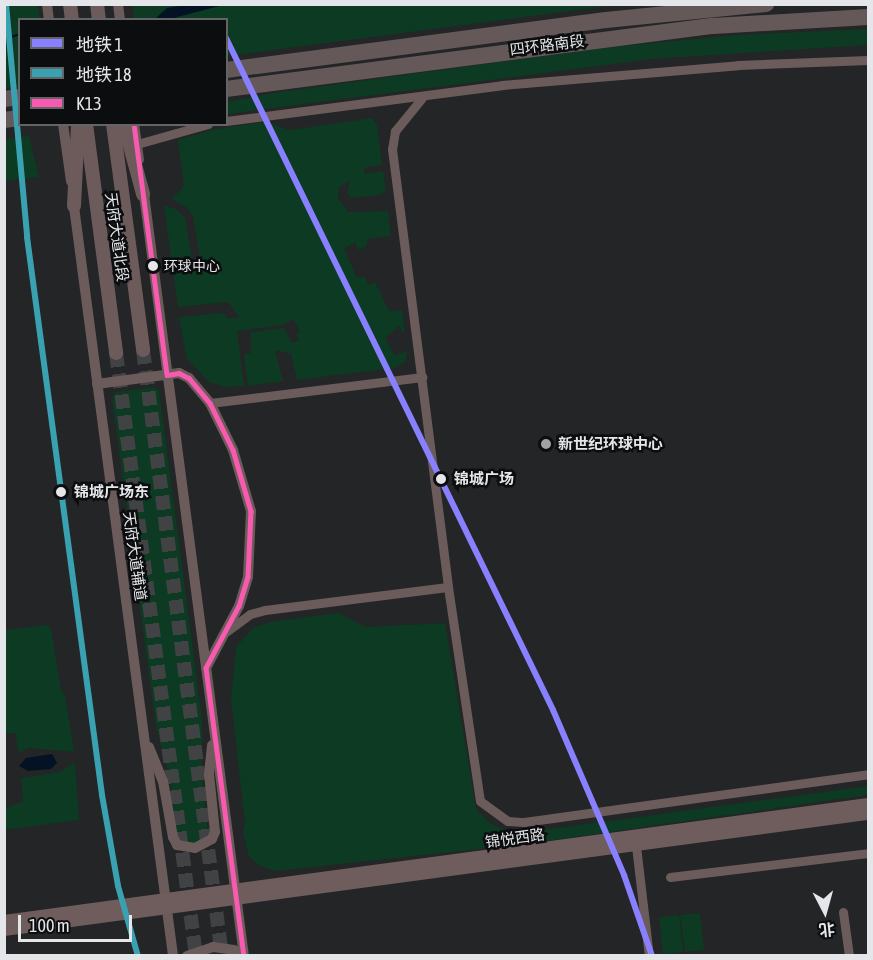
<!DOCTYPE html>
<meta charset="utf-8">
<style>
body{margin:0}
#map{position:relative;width:873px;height:960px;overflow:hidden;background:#232527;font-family:"Asap Condensed","Noto Sans SC",sans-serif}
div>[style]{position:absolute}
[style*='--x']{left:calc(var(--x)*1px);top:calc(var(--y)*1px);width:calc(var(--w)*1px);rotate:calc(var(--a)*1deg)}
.green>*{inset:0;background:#0d3a23}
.water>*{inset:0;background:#031323}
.stream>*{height:2px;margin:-1px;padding:0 1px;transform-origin:1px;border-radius:1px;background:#031323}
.primary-tunnel>*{height:14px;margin-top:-7px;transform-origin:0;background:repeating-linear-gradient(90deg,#404244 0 14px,transparent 0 21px)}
.minor>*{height:9px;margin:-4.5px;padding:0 4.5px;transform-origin:4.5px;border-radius:4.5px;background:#6c5b5b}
.tertiary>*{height:10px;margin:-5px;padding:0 5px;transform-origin:5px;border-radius:5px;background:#6c5b5b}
.secondary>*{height:12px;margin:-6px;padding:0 6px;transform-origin:6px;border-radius:6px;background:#6f5c5d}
.primary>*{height:14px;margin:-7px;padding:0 7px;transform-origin:7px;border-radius:7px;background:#6d5b5c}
.motorway>*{height:16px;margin:-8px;padding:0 8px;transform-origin:8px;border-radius:8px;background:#645859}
.bus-1>*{height:4.5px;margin:-2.25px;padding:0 2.25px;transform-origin:2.25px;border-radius:2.25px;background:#f75aaf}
.metro-1>*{height:6px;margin:-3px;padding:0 3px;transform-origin:3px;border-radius:3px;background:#8880ff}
.metro-2>*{height:6px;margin:-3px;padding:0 3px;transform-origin:3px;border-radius:3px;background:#3aa1b1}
.dots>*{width:16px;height:16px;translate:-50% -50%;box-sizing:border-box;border:3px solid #0c0d0f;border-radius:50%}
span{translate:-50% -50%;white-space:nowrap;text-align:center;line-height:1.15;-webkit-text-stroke:5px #0c0d0f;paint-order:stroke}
.bus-label{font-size:14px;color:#e5e6e9}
.left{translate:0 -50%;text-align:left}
.street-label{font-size:15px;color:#e5e6e9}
.poi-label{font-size:15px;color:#e5e6e9;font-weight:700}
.stop-label{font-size:15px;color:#e5e6e9;font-weight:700}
.frame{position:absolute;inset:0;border:6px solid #e5e6e9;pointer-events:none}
.legend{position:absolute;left:18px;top:18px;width:210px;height:108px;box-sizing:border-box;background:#0c0d0f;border:2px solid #636466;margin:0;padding:8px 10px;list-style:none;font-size:18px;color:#e5e6e9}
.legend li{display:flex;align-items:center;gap:12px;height:30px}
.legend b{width:30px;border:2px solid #636466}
.north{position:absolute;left:795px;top:882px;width:60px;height:60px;-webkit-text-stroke:4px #0c0d0f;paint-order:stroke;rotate:174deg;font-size:16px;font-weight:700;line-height:24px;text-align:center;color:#e5e6e9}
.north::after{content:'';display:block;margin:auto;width:21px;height:27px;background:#e5e6e9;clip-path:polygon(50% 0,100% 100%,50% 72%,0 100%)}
.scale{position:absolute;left:18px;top:915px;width:114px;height:27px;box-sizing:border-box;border:3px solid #e5e6e9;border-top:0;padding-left:8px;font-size:18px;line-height:21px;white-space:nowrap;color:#e5e6e9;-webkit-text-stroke:4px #0c0d0f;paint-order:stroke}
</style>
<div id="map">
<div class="green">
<i style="clip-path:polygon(4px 5px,38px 5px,40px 19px,20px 20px,19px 86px,5px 88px)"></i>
<i style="clip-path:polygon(133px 5px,616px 5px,227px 56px,226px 20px,134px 19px)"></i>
<i style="clip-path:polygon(868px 29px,868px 45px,652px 59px,227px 114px,227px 102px,273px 93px,612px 47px,736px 35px)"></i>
<i style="clip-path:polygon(372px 118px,377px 124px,382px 165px,364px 168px,364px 174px,383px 171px,386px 189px,380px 195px,351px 198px,347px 193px,350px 180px,339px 187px,338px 199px,348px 212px,388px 211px,391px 236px,367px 239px,367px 246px,358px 250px,355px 242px,344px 249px,357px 278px,364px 276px,369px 285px,375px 282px,389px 311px,402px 310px,405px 335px,399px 326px,385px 338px,395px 356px,408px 350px,405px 362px,394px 368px,297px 380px,291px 354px,275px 350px,283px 381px,248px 386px,244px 354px,251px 353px,251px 332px,284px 328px,292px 343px,299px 340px,296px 334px,300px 332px,293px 319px,283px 325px,237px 331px,244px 386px,225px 387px,209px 382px,187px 359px,179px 317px,224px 313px,228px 319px,239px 317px,228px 302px,178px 307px,164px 206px,176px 209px,185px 217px,193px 265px,201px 264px,193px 216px,186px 207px,172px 199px,184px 186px,178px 140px,216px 129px,265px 122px,290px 130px)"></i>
<i style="clip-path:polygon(29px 136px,39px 177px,5px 181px,5px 139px)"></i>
<i style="clip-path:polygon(154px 387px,159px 390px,202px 719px,202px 776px,208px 837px,189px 847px,177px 838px,170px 779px,156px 726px,112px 397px,116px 392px)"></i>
<i style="clip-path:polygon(339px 613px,365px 627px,445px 623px,476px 809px,490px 823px,513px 834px,868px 786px,868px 795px,526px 844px,275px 871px,262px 867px,249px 857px,243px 831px,245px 823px,231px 699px,236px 647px,253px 628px,270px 622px)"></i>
<i style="clip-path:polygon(47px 625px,51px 628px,61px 691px,65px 694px,74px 752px,28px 748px,19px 754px,15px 733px,5px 734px,5px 630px)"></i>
<i style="clip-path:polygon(75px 762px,79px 820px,5px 830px,5px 799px,5px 808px,23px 802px,21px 778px,60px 772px)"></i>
<i style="clip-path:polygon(700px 913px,704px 950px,685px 952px,680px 915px)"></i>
<i style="clip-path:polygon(679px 915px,683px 952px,663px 954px,659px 917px)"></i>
</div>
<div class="water">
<i style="clip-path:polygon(193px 4px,223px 5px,170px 19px,155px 19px,167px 8px)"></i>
<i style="clip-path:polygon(52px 754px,57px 763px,51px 769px,28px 771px,19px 766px,26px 758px)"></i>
</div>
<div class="stream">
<i style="--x:4;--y:39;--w:17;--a:-17"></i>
</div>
<div class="primary-tunnel">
<i style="--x:143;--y:350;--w:611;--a:82.57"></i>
<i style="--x:116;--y:353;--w:608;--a:82.44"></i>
</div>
<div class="minor">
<i style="--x:422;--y:98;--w:43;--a:129.3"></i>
<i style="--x:395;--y:131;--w:18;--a:99"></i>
<i style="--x:392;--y:149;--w:442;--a:82.7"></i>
<i style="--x:448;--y:587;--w:216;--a:81.5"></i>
<i style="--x:480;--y:801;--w:34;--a:36"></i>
<i style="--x:508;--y:821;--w:16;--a:4"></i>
<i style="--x:524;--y:822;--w:347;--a:-7.9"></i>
<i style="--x:226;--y:121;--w:278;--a:-7.4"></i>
<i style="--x:502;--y:85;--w:237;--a:-4.8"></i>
<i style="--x:738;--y:65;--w:130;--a:-2.2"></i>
<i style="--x:137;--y:144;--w:74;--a:-15.7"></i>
<i style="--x:210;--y:403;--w:214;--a:-7"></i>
<i style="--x:227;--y:631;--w:29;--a:-36"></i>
<i style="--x:250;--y:614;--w:16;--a:-15"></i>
<i style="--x:265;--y:610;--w:184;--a:-7.2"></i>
<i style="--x:636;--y:846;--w:111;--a:83.3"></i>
<i style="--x:670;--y:877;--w:199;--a:-6.9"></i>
<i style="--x:843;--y:912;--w:44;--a:82.2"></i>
</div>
<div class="tertiary">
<i style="--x:47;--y:4;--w:16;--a:83"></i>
<i style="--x:118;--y:4;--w:16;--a:83"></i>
<i style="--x:63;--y:124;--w:58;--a:82"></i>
<i style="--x:134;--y:124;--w:36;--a:82"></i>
<i style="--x:143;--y:187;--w:776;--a:82.52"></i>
<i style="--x:73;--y:199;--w:764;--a:82.47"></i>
<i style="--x:97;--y:384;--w:83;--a:-7.6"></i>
<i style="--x:179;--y:373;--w:11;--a:27"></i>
<i style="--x:189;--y:378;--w:33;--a:50"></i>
<i style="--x:210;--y:403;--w:52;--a:63.9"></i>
<i style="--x:233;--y:450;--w:64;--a:73.6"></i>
<i style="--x:251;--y:511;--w:66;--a:92.6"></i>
<i style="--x:248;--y:577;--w:30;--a:107"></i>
<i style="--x:239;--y:606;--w:70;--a:118"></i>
<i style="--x:149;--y:747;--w:37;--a:68"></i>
<i style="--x:163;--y:781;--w:57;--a:79.9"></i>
<i style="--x:173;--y:837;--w:9;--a:63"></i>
<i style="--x:177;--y:845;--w:18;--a:9"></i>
<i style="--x:195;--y:848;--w:19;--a:-28"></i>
<i style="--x:212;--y:839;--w:8;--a:-67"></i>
<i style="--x:215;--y:832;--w:58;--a:-95.9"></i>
<i style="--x:209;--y:774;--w:29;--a:-84"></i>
<i style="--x:187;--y:956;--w:28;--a:-19"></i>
<i style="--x:213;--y:947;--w:21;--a:8"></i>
<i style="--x:234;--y:950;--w:8;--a:45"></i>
</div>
<div class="secondary">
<i style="--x:4;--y:921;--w:872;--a:-7.71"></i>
<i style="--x:4;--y:930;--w:872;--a:-7.65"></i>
</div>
<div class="primary">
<i style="--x:70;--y:4;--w:16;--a:83"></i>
<i style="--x:97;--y:4;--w:16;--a:83"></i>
<i style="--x:86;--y:124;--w:231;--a:82.5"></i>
<i style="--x:113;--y:124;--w:228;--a:82.4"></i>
<i style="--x:124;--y:124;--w:73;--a:74.8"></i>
<i style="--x:74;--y:206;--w:82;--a:-87.2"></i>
</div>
<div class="motorway">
<i style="--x:226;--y:70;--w:383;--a:-7.5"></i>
<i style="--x:606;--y:20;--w:161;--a:-5.7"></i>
<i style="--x:226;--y:89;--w:491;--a:-7.4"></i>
<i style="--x:713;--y:26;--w:155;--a:-3.3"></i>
<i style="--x:4;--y:99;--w:16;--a:-7"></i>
<i style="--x:4;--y:120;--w:16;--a:-7"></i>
</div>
<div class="bus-1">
<i style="--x:134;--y:124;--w:253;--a:82.5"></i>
<i style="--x:167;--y:375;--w:12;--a:-9"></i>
<i style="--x:179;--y:373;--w:11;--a:27"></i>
<i style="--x:189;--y:378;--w:33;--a:50"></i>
<i style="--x:210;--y:403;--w:52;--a:63.9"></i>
<i style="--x:233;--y:450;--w:64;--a:73.6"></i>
<i style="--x:251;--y:511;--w:66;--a:92.6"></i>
<i style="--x:248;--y:577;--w:30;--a:107"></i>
<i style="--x:239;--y:606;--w:70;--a:118"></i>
<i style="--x:206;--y:668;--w:290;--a:82.5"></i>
</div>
<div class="metro-1">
<i style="--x:226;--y:38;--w:747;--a:64.05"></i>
<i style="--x:553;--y:710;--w:180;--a:66.7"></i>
<i style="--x:624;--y:875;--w:86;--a:70.9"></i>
</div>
<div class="metro-2">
<i style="--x:6;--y:4;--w:234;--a:84.8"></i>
<i style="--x:27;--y:237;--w:563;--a:82.34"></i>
<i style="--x:102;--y:795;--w:92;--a:80"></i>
<i style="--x:118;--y:886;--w:73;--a:74.1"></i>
</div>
<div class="dots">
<i style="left:153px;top:266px;background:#e5e6e9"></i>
<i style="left:546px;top:444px;background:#a1a2a5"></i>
<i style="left:441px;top:479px;background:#e5e6e9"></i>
<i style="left:61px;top:492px;background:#e5e6e9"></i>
</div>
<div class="bus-label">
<span class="left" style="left:164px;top:266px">环球中心</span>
</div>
<div class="street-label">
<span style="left:547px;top:45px;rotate:-7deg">四环路南段</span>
<span style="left:117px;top:237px;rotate:82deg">天府大道北段</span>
<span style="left:135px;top:556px;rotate:82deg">天府大道辅道</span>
<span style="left:515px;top:838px;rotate:-8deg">锦悦西路</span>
</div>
<div class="poi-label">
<span class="left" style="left:558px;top:444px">新世纪环球中心</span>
</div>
<div class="stop-label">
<span class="left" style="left:454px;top:479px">锦城广场</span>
<span class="left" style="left:74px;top:492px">锦城广场东</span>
</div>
<div class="frame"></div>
<ul class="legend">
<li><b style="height:8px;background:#8880ff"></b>地铁 1</li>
<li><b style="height:8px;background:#3aa1b1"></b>地铁 18</li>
<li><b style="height:8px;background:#f75aaf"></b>K13</li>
</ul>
<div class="north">北</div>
<div class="scale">100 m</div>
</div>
